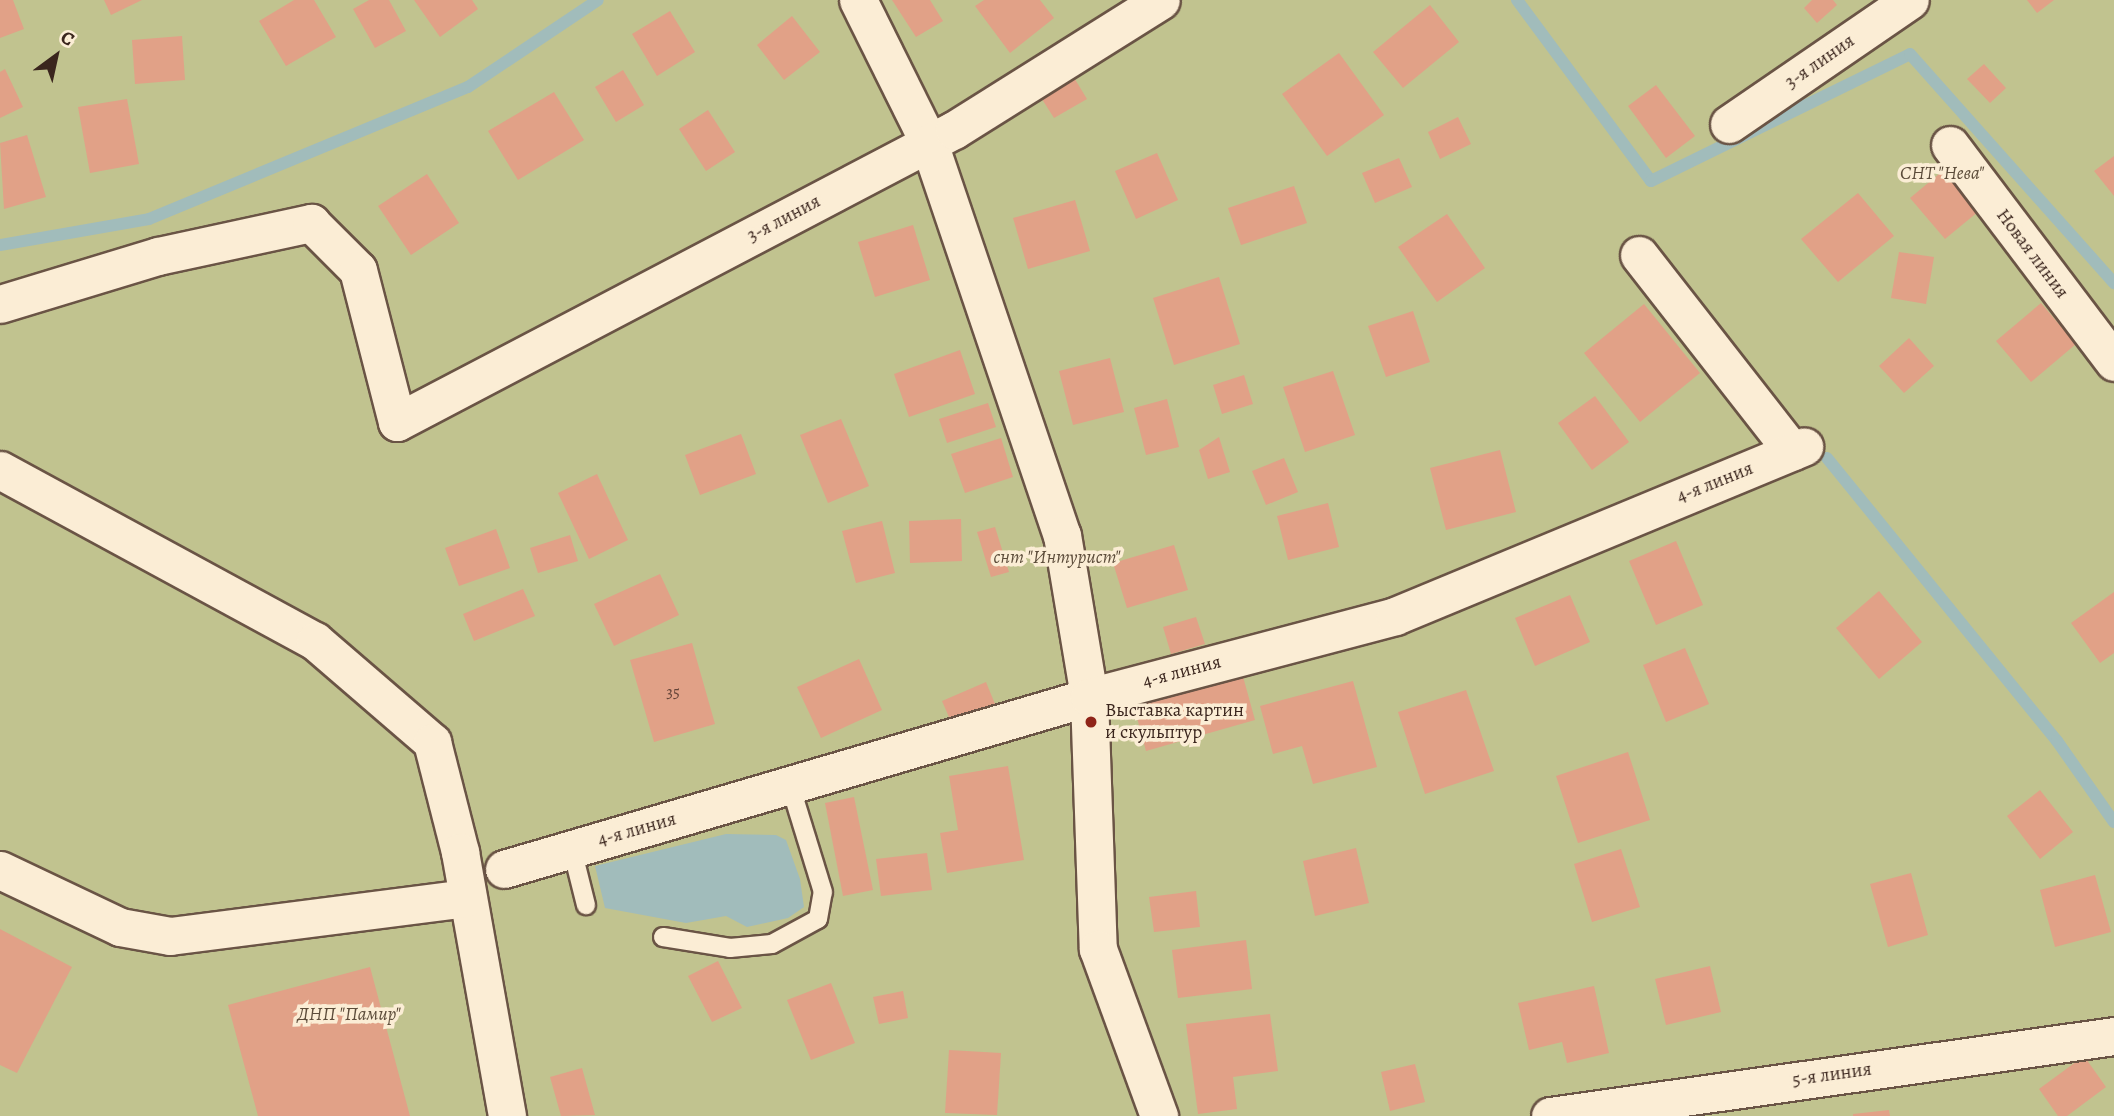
<!DOCTYPE html>
<meta charset="utf-8">
<style>
body{margin:0}
#map{position:relative;width:2114px;height:1116px;overflow:hidden;background:#f9e3be;font-family:Alegreya,serif}
div>[style]{position:absolute}
[style*='--x']{left:calc(var(--x)*1px);top:calc(var(--y)*1px);width:calc(var(--w)*1px);rotate:calc(var(--a)*1deg)}
.green>*{inset:0;background:#c1c38f}
.water>*{inset:0;background:#a1bcbb}
.stream>*{height:12px;margin:-6px;padding:0 6px;transform-origin:6px;border-radius:6px;background:#a1bcbb}
.building>*{inset:0;background:#e1a187}
.roads{filter:drop-shadow(2px 0 #6a5445) drop-shadow(-2px 0 #6a5445) drop-shadow(0 2px #6a5445) drop-shadow(0 -2px #6a5445)}
.lane>*{height:18px;margin:-9px;padding:0 9px;transform-origin:9px;border-radius:9px;background:#fbedd5}
.street>*{height:37px;margin:-18.5px;padding:0 18.5px;transform-origin:18.5px;border-radius:18.5px;background:#fbedd5}
.dots>*{width:19px;height:19px;translate:-50% -50%;box-sizing:border-box;border:4px solid #fbedd5;border-radius:50%}
span{translate:-50% -50%;white-space:nowrap;text-align:center;line-height:1.15;-webkit-text-stroke:7px #fbedd5;paint-order:stroke}
.number-label{font-size:16px;color:#644438}
.number-label span{-webkit-text-stroke-width:0}
.street-label{font-size:19px;color:#3a251d}
.park-label{font-size:19px;color:#5c4c3a;font-style:italic}
.poi-label{font-size:19px;color:#3a251d}
.left{translate:0 -50%;text-align:left}
.north{position:absolute;left:21px;top:21px;width:70px;height:70px;-webkit-text-stroke:5px #fbedd5;paint-order:stroke;rotate:33deg;font-size:19px;font-weight:700;line-height:28px;text-align:center;color:#3a251d}
.north::after{content:'';display:block;margin:auto;width:24px;height:32px;background:#3a251d;clip-path:polygon(50% 0,100% 100%,50% 72%,0 100%)}
</style>
<div id="map">
<div class="green">
<i style="clip-path:polygon(0 0,2114px 0,2114px 1116px,0 1116px)"></i>
</div>
<div class="water">
<i style="clip-path:polygon(726px 834px,776px 835px,786px 840px,800px 879px,804px 907px,788px 918px,747px 927px,726px 916px,686px 923px,605px 908px,595px 866px)"></i>
</div>
<div class="stream">
<i style="--x:1517;--y:0;--w:225;--a:53.5"></i>
<i style="--x:1651;--y:181;--w:288;--a:-26.1"></i>
<i style="--x:1910;--y:54;--w:307;--a:48.3"></i>
<i style="--x:0;--y:245;--w:151;--a:-9.9"></i>
<i style="--x:149;--y:219;--w:345;--a:-22.5"></i>
<i style="--x:468;--y:87;--w:156;--a:-33.8"></i>
<i style="--x:1827;--y:458;--w:365;--a:50.9"></i>
<i style="--x:2057;--y:741;--w:99;--a:54.9"></i>
</div>
<div class="building">
<i style="clip-path:polygon(0 0,13px 0,24px 29px,0 38px)"></i>
<i style="clip-path:polygon(104px 0,142px 0,111px 15px)"></i>
<i style="clip-path:polygon(294px 0,314px 0,336px 37px,286px 66px,259px 21px)"></i>
<i style="clip-path:polygon(369px 0,389px 0,406px 31px,375px 48px,353px 9px)"></i>
<i style="clip-path:polygon(414px 0,472px 0,478px 9px,440px 37px)"></i>
<i style="clip-path:polygon(892px 0,930px 0,943px 21px,916px 37px)"></i>
<i style="clip-path:polygon(984px 0,1040px 0,1054px 18px,1010px 53px,975px 6px)"></i>
<i style="clip-path:polygon(1812px 0,1833px 0,1837px 5px,1817px 23px,1804px 8px)"></i>
<i style="clip-path:polygon(2027px 0,2054px 0,2037px 13px)"></i>
<i style="clip-path:polygon(1430px 5px,1459px 42px,1403px 88px,1373px 52px)"></i>
<i style="clip-path:polygon(670px 11px,695px 52px,657px 76px,632px 34px)"></i>
<i style="clip-path:polygon(792px 16px,820px 52px,784px 80px,757px 45px)"></i>
<i style="clip-path:polygon(182px 36px,185px 80px,135px 84px,132px 40px)"></i>
<i style="clip-path:polygon(1339px 53px,1384px 115px,1327px 156px,1282px 94px)"></i>
<i style="clip-path:polygon(1984px 64px,2006px 88px,1990px 103px,1967px 79px)"></i>
<i style="clip-path:polygon(5px 69px,23px 107px,0 118px,0 72px)"></i>
<i style="clip-path:polygon(623px 70px,644px 105px,616px 122px,595px 87px)"></i>
<i style="clip-path:polygon(1073px 76px,1087px 99px,1054px 118px,1040px 96px)"></i>
<i style="clip-path:polygon(1656px 85px,1695px 136px,1666px 158px,1628px 106px)"></i>
<i style="clip-path:polygon(554px 92px,584px 140px,518px 180px,488px 131px)"></i>
<i style="clip-path:polygon(127px 99px,139px 164px,90px 173px,78px 107px)"></i>
<i style="clip-path:polygon(708px 110px,735px 152px,706px 171px,679px 129px)"></i>
<i style="clip-path:polygon(1458px 117px,1471px 144px,1440px 159px,1428px 132px)"></i>
<i style="clip-path:polygon(27px 135px,46px 197px,4px 209px,0 143px)"></i>
<i style="clip-path:polygon(1157px 153px,1178px 200px,1136px 219px,1115px 171px)"></i>
<i style="clip-path:polygon(2114px 156px,2114px 196px,2094px 171px)"></i>
<i style="clip-path:polygon(1399px 158px,1412px 187px,1375px 203px,1362px 173px)"></i>
<i style="clip-path:polygon(1945px 169px,1979px 211px,1945px 239px,1910px 198px)"></i>
<i style="clip-path:polygon(427px 174px,459px 223px,411px 255px,378px 206px)"></i>
<i style="clip-path:polygon(1294px 186px,1307px 223px,1241px 245px,1228px 208px)"></i>
<i style="clip-path:polygon(1858px 193px,1894px 236px,1838px 282px,1801px 239px)"></i>
<i style="clip-path:polygon(1075px 200px,1090px 251px,1028px 269px,1013px 218px)"></i>
<i style="clip-path:polygon(1447px 214px,1485px 268px,1437px 302px,1398px 247px)"></i>
<i style="clip-path:polygon(913px 225px,930px 280px,875px 297px,858px 242px)"></i>
<i style="clip-path:polygon(1899px 252px,1934px 257px,1926px 304px,1891px 298px)"></i>
<i style="clip-path:polygon(1219px 277px,1240px 344px,1174px 365px,1153px 298px)"></i>
<i style="clip-path:polygon(2041px 303px,2076px 344px,2031px 382px,1996px 341px)"></i>
<i style="clip-path:polygon(1644px 304px,1700px 373px,1640px 422px,1584px 353px)"></i>
<i style="clip-path:polygon(1413px 311px,1430px 362px,1386px 377px,1368px 326px)"></i>
<i style="clip-path:polygon(1909px 338px,1934px 366px,1904px 393px,1879px 366px)"></i>
<i style="clip-path:polygon(960px 350px,975px 394px,909px 417px,894px 374px)"></i>
<i style="clip-path:polygon(1110px 358px,1124px 412px,1073px 425px,1059px 371px)"></i>
<i style="clip-path:polygon(1333px 371px,1355px 435px,1305px 452px,1283px 387px)"></i>
<i style="clip-path:polygon(1244px 375px,1253px 404px,1222px 414px,1213px 385px)"></i>
<i style="clip-path:polygon(1595px 396px,1629px 442px,1592px 470px,1558px 423px)"></i>
<i style="clip-path:polygon(1167px 399px,1179px 447px,1146px 455px,1134px 408px)"></i>
<i style="clip-path:polygon(988px 403px,996px 427px,947px 443px,939px 419px)"></i>
<i style="clip-path:polygon(841px 419px,869px 486px,828px 503px,800px 435px)"></i>
<i style="clip-path:polygon(741px 434px,756px 474px,700px 495px,685px 455px)"></i>
<i style="clip-path:polygon(1219px 437px,1230px 472px,1208px 479px,1199px 450px)"></i>
<i style="clip-path:polygon(1001px 438px,1013px 477px,965px 493px,951px 454px)"></i>
<i style="clip-path:polygon(1500px 450px,1516px 512px,1446px 530px,1430px 468px)"></i>
<i style="clip-path:polygon(1284px 458px,1298px 492px,1266px 505px,1252px 471px)"></i>
<i style="clip-path:polygon(597px 474px,628px 540px,589px 559px,558px 493px)"></i>
<i style="clip-path:polygon(1328px 503px,1339px 547px,1288px 560px,1277px 516px)"></i>
<i style="clip-path:polygon(961px 519px,962px 561px,910px 563px,909px 521px)"></i>
<i style="clip-path:polygon(882px 521px,895px 573px,856px 583px,842px 531px)"></i>
<i style="clip-path:polygon(995px 527px,1009px 572px,991px 577px,977px 532px)"></i>
<i style="clip-path:polygon(496px 529px,510px 568px,459px 586px,445px 548px)"></i>
<i style="clip-path:polygon(570px 535px,578px 561px,538px 573px,530px 548px)"></i>
<i style="clip-path:polygon(1676px 541px,1703px 605px,1656px 625px,1629px 561px)"></i>
<i style="clip-path:polygon(1174px 545px,1188px 590px,1127px 608px,1113px 563px)"></i>
<i style="clip-path:polygon(660px 574px,679px 615px,614px 646px,594px 604px)"></i>
<i style="clip-path:polygon(523px 589px,535px 616px,474px 641px,463px 614px)"></i>
<i style="clip-path:polygon(1879px 591px,1922px 642px,1879px 679px,1836px 628px)"></i>
<i style="clip-path:polygon(2114px 592px,2114px 653px,2100px 663px,2071px 623px)"></i>
<i style="clip-path:polygon(1570px 595px,1590px 642px,1535px 666px,1515px 618px)"></i>
<i style="clip-path:polygon(1196px 617px,1205px 644px,1171px 654px,1163px 627px)"></i>
<i style="clip-path:polygon(692px 643px,715px 724px,654px 742px,630px 660px)"></i>
<i style="clip-path:polygon(1685px 648px,1709px 704px,1666px 722px,1643px 665px)"></i>
<i style="clip-path:polygon(859px 659px,882px 710px,821px 738px,797px 687px)"></i>
<i style="clip-path:polygon(1242px 673px,1255px 720px,1146px 751px,1133px 703px)"></i>
<i style="clip-path:polygon(1353px 681px,1377px 767px,1313px 784px,1302px 746px,1273px 754px,1260px 706px)"></i>
<i style="clip-path:polygon(986px 682px,995px 704px,952px 724px,942px 701px)"></i>
<i style="clip-path:polygon(1466px 690px,1494px 771px,1425px 794px,1398px 712px)"></i>
<i style="clip-path:polygon(1628px 752px,1650px 820px,1578px 843px,1556px 776px)"></i>
<i style="clip-path:polygon(1008px 766px,1024px 860px,947px 873px,940px 833px,958px 830px,949px 776px)"></i>
<i style="clip-path:polygon(2040px 790px,2073px 832px,2040px 859px,2007px 816px)"></i>
<i style="clip-path:polygon(854px 797px,873px 890px,843px 896px,825px 803px)"></i>
<i style="clip-path:polygon(1356px 848px,1369px 903px,1315px 916px,1303px 861px)"></i>
<i style="clip-path:polygon(1621px 849px,1640px 907px,1592px 922px,1574px 864px)"></i>
<i style="clip-path:polygon(927px 853px,932px 890px,881px 896px,876px 859px)"></i>
<i style="clip-path:polygon(1911px 873px,1928px 935px,1888px 947px,1870px 884px)"></i>
<i style="clip-path:polygon(2095px 875px,2111px 932px,2055px 947px,2040px 890px)"></i>
<i style="clip-path:polygon(1196px 891px,1200px 927px,1154px 932px,1149px 897px)"></i>
<i style="clip-path:polygon(0 929px,72px 967px,17px 1073px,0 1065px)"></i>
<i style="clip-path:polygon(1246px 940px,1252px 989px,1178px 998px,1172px 950px)"></i>
<i style="clip-path:polygon(718px 961px,742px 1008px,712px 1022px,688px 976px)"></i>
<i style="clip-path:polygon(1710px 966px,1721px 1012px,1666px 1025px,1655px 979px)"></i>
<i style="clip-path:polygon(370px 967px,410px 1116px,258px 1116px,228px 1005px)"></i>
<i style="clip-path:polygon(831px 983px,855px 1043px,811px 1060px,787px 1000px)"></i>
<i style="clip-path:polygon(1594px 986px,1609px 1053px,1567px 1063px,1562px 1042px,1529px 1050px,1518px 1003px)"></i>
<i style="clip-path:polygon(903px 991px,908px 1018px,879px 1024px,873px 997px)"></i>
<i style="clip-path:polygon(1270px 1014px,1278px 1071px,1233px 1077px,1237px 1109px,1198px 1114px,1186px 1024px)"></i>
<i style="clip-path:polygon(949px 1050px,1001px 1053px,997px 1115px,945px 1113px)"></i>
<i style="clip-path:polygon(2084px 1056px,2106px 1087px,2067px 1116px,2058px 1116px,2039px 1089px)"></i>
<i style="clip-path:polygon(1415px 1064px,1425px 1102px,1390px 1111px,1381px 1072px)"></i>
<i style="clip-path:polygon(582px 1068px,595px 1115px,561px 1116px,550px 1077px)"></i>
<i style="clip-path:polygon(1889px 1110px,1890px 1116px,1853px 1116px,1853px 1114px)"></i>
</div>
<div class="roads">
<div class="lane">
<i style="--x:572;--y:849;--w:58;--a:76"></i>
<i style="--x:663;--y:937;--w:68;--a:9.3"></i>
<i style="--x:730;--y:948;--w:42;--a:-5.4"></i>
<i style="--x:772;--y:944;--w:52;--a:-28.5"></i>
<i style="--x:818;--y:919;--w:27;--a:-80"></i>
<i style="--x:823;--y:892;--w:112;--a:-107.1"></i>
</div>
<div class="street">
<i style="--x:858;--y:0;--w:160;--a:63.6"></i>
<i style="--x:929;--y:143;--w:414;--a:71.3"></i>
<i style="--x:1062;--y:535;--w:164;--a:80.5"></i>
<i style="--x:1089;--y:697;--w:252;--a:88"></i>
<i style="--x:1098;--y:949;--w:178;--a:69.9"></i>
<i style="--x:1729;--y:124;--w:219;--a:-34.4"></i>
<i style="--x:1950;--y:145;--w:272;--a:52.9"></i>
<i style="--x:1639;--y:255;--w:249;--a:52"></i>
<i style="--x:0;--y:304;--w:165;--a:-16.9"></i>
<i style="--x:158;--y:256;--w:157;--a:-12.2"></i>
<i style="--x:311;--y:223;--w:66;--a:45"></i>
<i style="--x:358;--y:270;--w:157;--a:75.6"></i>
<i style="--x:397;--y:422;--w:629;--a:-27.67"></i>
<i style="--x:954;--y:130;--w:244;--a:-32.1"></i>
<i style="--x:0;--y:470;--w:358;--a:28.5"></i>
<i style="--x:315;--y:641;--w:155;--a:40.8"></i>
<i style="--x:432;--y:742;--w:114;--a:75.7"></i>
<i style="--x:460;--y:852;--w:268;--a:79.9"></i>
<i style="--x:504;--y:869;--w:610;--a:-16.38"></i>
<i style="--x:1089;--y:697;--w:317;--a:-14.8"></i>
<i style="--x:1395;--y:616;--w:443;--a:-22.5"></i>
<i style="--x:0;--y:870;--w:133;--a:25.4"></i>
<i style="--x:120;--y:927;--w:51;--a:10.2"></i>
<i style="--x:170;--y:936;--w:298;--a:-7.3"></i>
<i style="--x:1550;--y:1116;--w:570;--a:-8.07"></i>
</div>
</div>
<div class="dots">
<i style="left:1091px;top:722px;background:#8f2418"></i>
</div>
<div class="number-label">
<span style="left:673px;top:692px">35</span>
</div>
<div class="street-label">
<span style="left:1820px;top:62px;rotate:-35deg">3-я линия</span>
<span style="left:784px;top:219px;rotate:-28deg">3-я линия</span>
<span style="left:2032px;top:254px;rotate:53deg">Новая линия</span>
<span style="left:1715px;top:483px;rotate:-22deg">4-я линия</span>
<span style="left:1182px;top:672px;rotate:-15deg">4-я линия</span>
<span style="left:637px;top:830px;rotate:-16deg">4-я линия</span>
<span style="left:1832px;top:1075px;rotate:-8deg">5-я линия</span>
</div>
<div class="park-label">
<span style="left:1942px;top:174px">СНТ "Нева"</span>
<span style="left:1057px;top:558px">снт "Интурист"</span>
<span style="left:349px;top:1015px">ДНП "Памир"</span>
</div>
<div class="poi-label">
<span class="left" style="left:1105px;top:722px">Выставка картин<br>и скульптур</span>
</div>
<div class="north">С</div>
</div>
